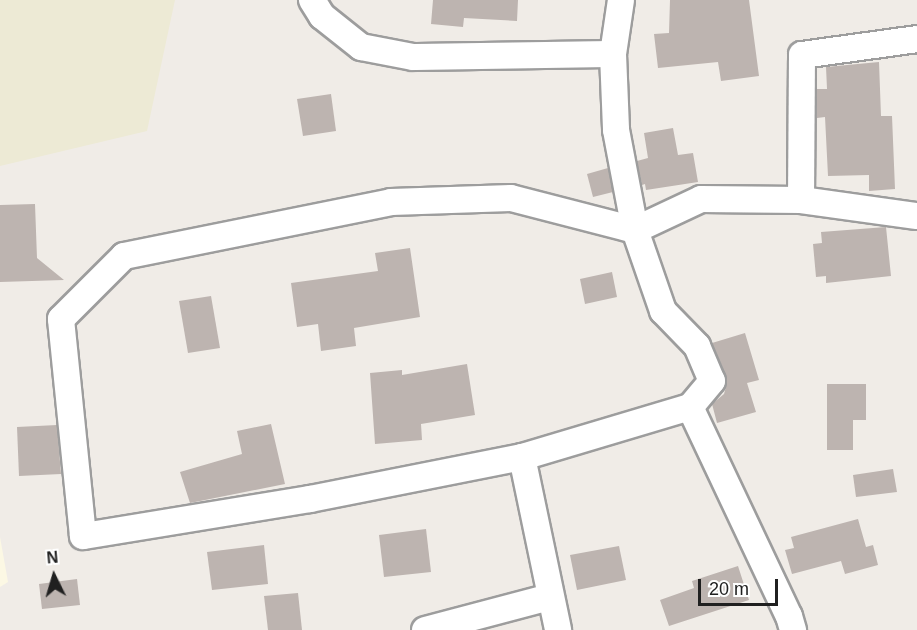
<!DOCTYPE html>
<style>
body{margin:0}
#map{position:relative;width:917px;height:630px;overflow:hidden;background:#f0ece7;font-family:Helvetica,sans-serif}
div>[style]{position:absolute}
[style*='--x']{left:calc(var(--x)*1px);top:calc(var(--y)*1px);width:calc(var(--w)*1px);rotate:calc(var(--a)*1deg)}
.education>*{inset:0;background:#fcf8e4}
.farmland>*{inset:0;background:#edead5}
.building>*{inset:0;background:#bdb4b0}
.roads{filter:drop-shadow(2px 0 #9d9d9d) drop-shadow(-2px 0 #9d9d9d) drop-shadow(0 2px #9d9d9d) drop-shadow(0 -2px #9d9d9d)}
.street>*{height:26px;margin:-13px;padding:0 13px;transform-origin:13px;border-radius:13px;background:#fff}
span{translate:-50% -50%;white-space:nowrap;text-align:center;line-height:1.15;-webkit-text-stroke:5px #fff;paint-order:stroke}
.north{position:absolute;left:24px;top:546px;width:60px;height:60px;-webkit-text-stroke:4px #fff;paint-order:stroke;rotate:355deg;font-size:16px;font-weight:700;line-height:24px;text-align:center;color:#202020}
.north::after{content:'';display:block;margin:auto;width:21px;height:27px;background:#202020;clip-path:polygon(50% 0,100% 100%,50% 72%,0 100%)}
.scale{position:absolute;left:698px;top:579px;width:80px;height:27px;box-sizing:border-box;border:3px solid #202020;border-top:0;padding-left:8px;font-size:18px;line-height:21px;white-space:nowrap;color:#202020;-webkit-text-stroke:4px #fff;paint-order:stroke}
</style>
<div id="map">
<div class="education">
<i style="clip-path:polygon(0 537px,8px 582px,0 587px)"></i>
</div>
<div class="farmland">
<i style="clip-path:polygon(0 0,175px 0,147px 131px,0 166px)"></i>
</div>
<div class="building">
<i style="clip-path:polygon(433px 0,518px 0,517px 21px,464px 18px,463px 27px,431px 24px)"></i>
<i style="clip-path:polygon(670px 0,749px 0,759px 76px,721px 81px,718px 62px,658px 68px,654px 34px,669px 33px)"></i>
<i style="clip-path:polygon(879px 62px,881px 116px,892px 116px,895px 189px,869px 191px,869px 175px,828px 176px,825px 117px,817px 118px,817px 89px,827px 89px,826px 67px)"></i>
<i style="clip-path:polygon(331px 94px,336px 131px,303px 136px,297px 99px)"></i>
<i style="clip-path:polygon(673px 128px,678px 155px,693px 153px,698px 182px,646px 190px,645px 184px,642px 185px,637px 161px,648px 158px,644px 133px)"></i>
<i style="clip-path:polygon(608px 168px,613px 192px,593px 197px,587px 174px)"></i>
<i style="clip-path:polygon(35px 204px,37px 258px,64px 280px,0 282px,0 205px)"></i>
<i style="clip-path:polygon(886px 227px,891px 276px,826px 283px,826px 276px,816px 277px,813px 244px,822px 243px,821px 232px)"></i>
<i style="clip-path:polygon(410px 248px,420px 317px,354px 328px,356px 346px,321px 351px,318px 324px,297px 327px,291px 283px,378px 271px,375px 253px)"></i>
<i style="clip-path:polygon(612px 272px,617px 297px,585px 304px,580px 279px)"></i>
<i style="clip-path:polygon(211px 296px,220px 348px,188px 353px,179px 301px)"></i>
<i style="clip-path:polygon(745px 333px,759px 380px,747px 383px,756px 412px,717px 423px,712px 404px,724px 394px,727px 383px,712px 343px)"></i>
<i style="clip-path:polygon(467px 364px,475px 415px,421px 424px,422px 440px,375px 444px,370px 373px,402px 370px,402px 375px)"></i>
<i style="clip-path:polygon(827px 384px,866px 384px,866px 420px,853px 420px,853px 450px,827px 450px)"></i>
<i style="clip-path:polygon(271px 424px,285px 484px,190px 503px,180px 472px,242px 454px,237px 431px)"></i>
<i style="clip-path:polygon(57px 425px,61px 474px,19px 476px,17px 427px)"></i>
<i style="clip-path:polygon(893px 469px,897px 492px,856px 497px,853px 475px)"></i>
<i style="clip-path:polygon(858px 519px,866px 547px,873px 545px,878px 565px,845px 574px,841px 561px,792px 574px,785px 550px,794px 548px,791px 537px)"></i>
<i style="clip-path:polygon(426px 529px,431px 572px,384px 577px,379px 535px)"></i>
<i style="clip-path:polygon(264px 545px,268px 584px,212px 590px,207px 552px)"></i>
<i style="clip-path:polygon(619px 546px,626px 580px,577px 590px,570px 555px)"></i>
<i style="clip-path:polygon(738px 566px,749px 600px,669px 626px,660px 600px,694px 588px,692px 581px)"></i>
<i style="clip-path:polygon(77px 579px,80px 605px,42px 609px,39px 584px)"></i>
<i style="clip-path:polygon(298px 593px,302px 630px,268px 630px,264px 596px)"></i>
</div>
<div class="roads">
<div class="street">
<i style="--x:312;--y:0;--w:19;--a:58"></i>
<i style="--x:322;--y:16;--w:50;--a:38.5"></i>
<i style="--x:361;--y:47;--w:53;--a:10.9"></i>
<i style="--x:413;--y:57;--w:200;--a:-0.9"></i>
<i style="--x:621;--y:0;--w:55;--a:98.4"></i>
<i style="--x:613;--y:54;--w:76;--a:87.7"></i>
<i style="--x:616;--y:130;--w:102;--a:79.2"></i>
<i style="--x:635;--y:230;--w:86;--a:70.9"></i>
<i style="--x:663;--y:311;--w:49;--a:45.8"></i>
<i style="--x:697;--y:346;--w:38;--a:67"></i>
<i style="--x:712;--y:381;--w:34;--a:130"></i>
<i style="--x:690;--y:407;--w:231;--a:64.7"></i>
<i style="--x:789;--y:616;--w:15;--a:74"></i>
<i style="--x:801;--y:200;--w:145;--a:-89.6"></i>
<i style="--x:802;--y:55;--w:116;--a:-7.9"></i>
<i style="--x:690;--y:407;--w:175;--a:163.4"></i>
<i style="--x:522;--y:457;--w:216;--a:168.8"></i>
<i style="--x:310;--y:499;--w:230;--a:170.7"></i>
<i style="--x:83;--y:536;--w:218;--a:-95.8"></i>
<i style="--x:61;--y:319;--w:89;--a:-45"></i>
<i style="--x:124;--y:256;--w:272;--a:-11.4"></i>
<i style="--x:391;--y:202;--w:120;--a:-1.9"></i>
<i style="--x:511;--y:198;--w:128;--a:14.5"></i>
<i style="--x:635;--y:230;--w:73;--a:-25.2"></i>
<i style="--x:701;--y:199;--w:100;--a:0.6"></i>
<i style="--x:801;--y:200;--w:117;--a:7.9"></i>
<i style="--x:522;--y:457;--w:177;--a:78.2"></i>
<i style="--x:425;--y:630;--w:129;--a:-14.8"></i>
</div>
</div>
<div class="north">N</div>
<div class="scale">20 m</div>
</div>
